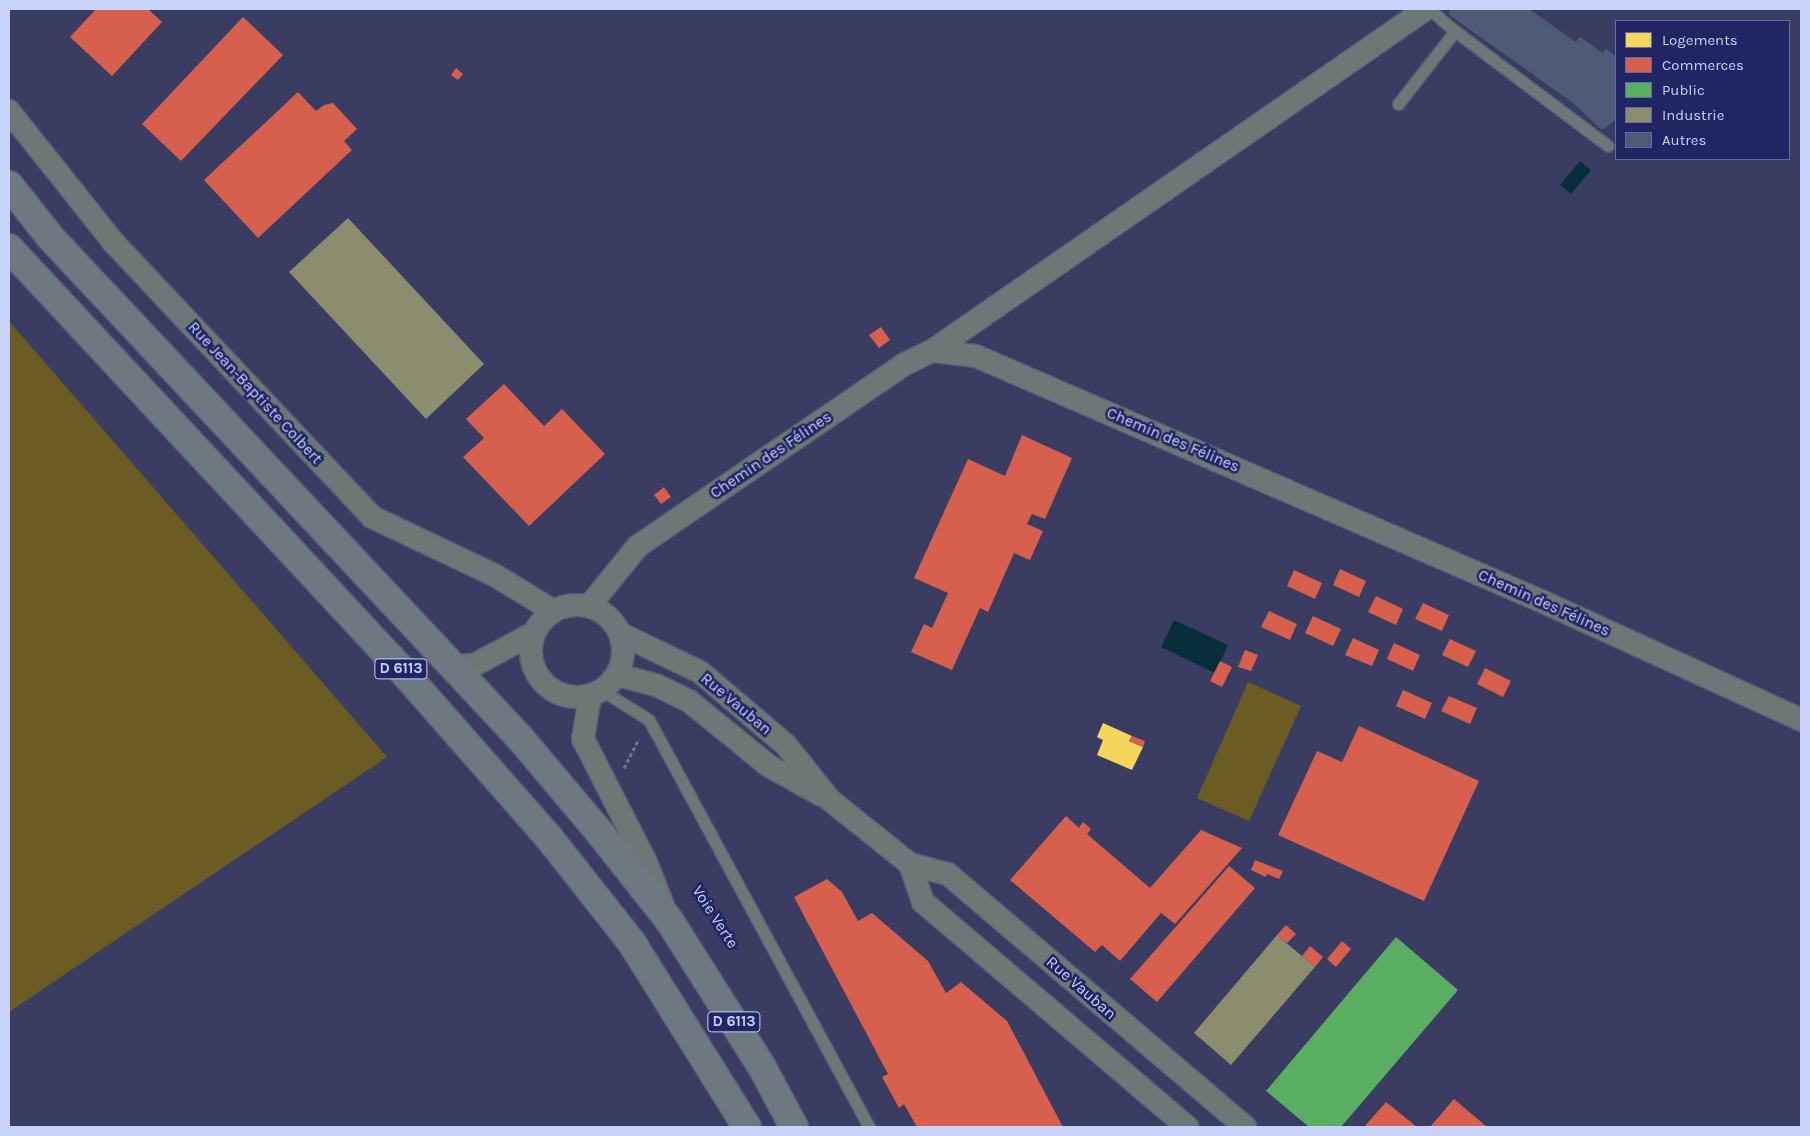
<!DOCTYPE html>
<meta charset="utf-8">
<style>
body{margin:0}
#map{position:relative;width:1810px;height:1136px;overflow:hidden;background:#3a3d61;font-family:Karla,sans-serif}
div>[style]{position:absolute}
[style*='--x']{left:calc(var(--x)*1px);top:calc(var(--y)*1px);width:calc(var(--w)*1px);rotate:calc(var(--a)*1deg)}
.green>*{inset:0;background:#6a5c22}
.water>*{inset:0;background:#072e3a}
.homes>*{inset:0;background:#f6d55c}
.shops>*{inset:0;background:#d6604d}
.public>*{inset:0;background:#5aae61}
.industry>*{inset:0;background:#8c8c6e}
.building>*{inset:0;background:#4f5a77}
.path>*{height:3px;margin-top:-1.5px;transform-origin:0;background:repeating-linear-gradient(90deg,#6e757d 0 4px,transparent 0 6.5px)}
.roads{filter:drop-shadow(1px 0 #575a79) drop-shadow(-1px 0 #575a79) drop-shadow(0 1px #575a79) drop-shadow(0 -1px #575a79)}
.service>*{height:11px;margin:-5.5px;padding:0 5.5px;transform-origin:5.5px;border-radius:5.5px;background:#6d7776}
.minor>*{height:22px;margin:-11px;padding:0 11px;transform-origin:11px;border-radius:11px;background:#6d7776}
.minor>.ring{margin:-11px;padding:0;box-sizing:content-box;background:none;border:22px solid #6d7776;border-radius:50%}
.primary>*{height:28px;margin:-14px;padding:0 14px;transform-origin:14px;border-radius:14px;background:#6d7880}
span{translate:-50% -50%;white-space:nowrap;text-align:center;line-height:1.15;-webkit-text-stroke:5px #222564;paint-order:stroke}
.shield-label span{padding:1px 4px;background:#222564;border:1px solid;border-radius:4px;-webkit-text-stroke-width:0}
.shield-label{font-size:15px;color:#c9d2f9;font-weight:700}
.street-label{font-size:16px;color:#c9d2f9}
.frame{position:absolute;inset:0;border:10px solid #c9d2f9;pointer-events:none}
.legend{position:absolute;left:1615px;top:20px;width:175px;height:140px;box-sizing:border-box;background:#222564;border:1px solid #656aa0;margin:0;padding:6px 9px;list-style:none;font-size:15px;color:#c9d2f9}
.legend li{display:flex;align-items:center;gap:10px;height:25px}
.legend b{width:25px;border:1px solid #656aa0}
</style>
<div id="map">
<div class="green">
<i style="clip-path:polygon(9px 321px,387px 757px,9px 1012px)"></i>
<i style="clip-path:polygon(1248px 682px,1301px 706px,1249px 821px,1197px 798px)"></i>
</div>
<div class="water">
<i style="clip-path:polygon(1580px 161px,1591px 170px,1571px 194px,1560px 185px)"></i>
<i style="clip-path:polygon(1174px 620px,1228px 645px,1215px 673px,1161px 647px)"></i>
</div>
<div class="homes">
<i style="clip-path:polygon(1103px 723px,1132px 736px,1129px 741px,1143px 747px,1132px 770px,1097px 755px,1103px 740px,1097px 737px)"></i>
</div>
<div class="shops">
<i style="clip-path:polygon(96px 9px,148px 9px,162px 22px,112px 76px,70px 37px)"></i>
<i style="clip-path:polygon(243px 17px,283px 55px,181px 161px,142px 124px)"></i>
<i style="clip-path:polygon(456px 68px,463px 74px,458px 80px,451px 75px)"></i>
<i style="clip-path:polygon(298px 92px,316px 111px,324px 105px,333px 103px,357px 129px,344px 141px,352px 150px,258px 238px,204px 180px)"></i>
<i style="clip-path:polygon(881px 327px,890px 340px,879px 348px,869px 335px)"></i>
<i style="clip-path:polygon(504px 384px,544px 426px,562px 409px,605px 454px,529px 526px,463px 457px,484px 438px,466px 419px)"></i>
<i style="clip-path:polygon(1022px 435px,1072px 458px,1045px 519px,1032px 514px,1027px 524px,1043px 531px,1030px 560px,1014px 553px,988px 612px,980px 608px,952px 670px,911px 652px,924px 624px,932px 628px,948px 593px,914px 578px,968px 459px,1005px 476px)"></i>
<i style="clip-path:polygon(664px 487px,671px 497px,661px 504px,654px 495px)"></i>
<i style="clip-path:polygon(1340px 569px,1366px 581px,1359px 597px,1333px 585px)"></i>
<i style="clip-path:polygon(1294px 570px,1322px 583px,1315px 599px,1287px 586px)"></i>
<i style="clip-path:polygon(1376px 596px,1403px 609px,1396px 625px,1368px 612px)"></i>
<i style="clip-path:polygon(1423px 603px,1449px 615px,1442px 631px,1415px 619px)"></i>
<i style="clip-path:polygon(1269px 611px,1297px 624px,1290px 640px,1261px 627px)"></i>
<i style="clip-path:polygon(1313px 616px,1341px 629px,1333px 646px,1305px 633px)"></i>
<i style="clip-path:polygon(1353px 638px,1379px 650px,1372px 666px,1345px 655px)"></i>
<i style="clip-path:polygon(1450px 639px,1476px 651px,1468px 667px,1442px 655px)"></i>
<i style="clip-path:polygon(1394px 643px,1420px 655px,1413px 671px,1387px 659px)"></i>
<i style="clip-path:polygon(1245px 650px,1258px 655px,1251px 671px,1238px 667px)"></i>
<i style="clip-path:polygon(1220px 661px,1232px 667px,1222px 687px,1210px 681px)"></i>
<i style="clip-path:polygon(1485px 668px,1511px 681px,1503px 697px,1477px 684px)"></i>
<i style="clip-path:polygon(1403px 690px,1432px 703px,1425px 719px,1396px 706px)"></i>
<i style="clip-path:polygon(1449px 696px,1477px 708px,1470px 724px,1441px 711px)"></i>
<i style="clip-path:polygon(1359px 726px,1479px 781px,1424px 901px,1278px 835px,1317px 751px,1342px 762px)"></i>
<i style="clip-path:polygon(1132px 736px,1145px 741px,1143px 747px,1129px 741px)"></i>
<i style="clip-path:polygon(1066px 816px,1079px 828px,1083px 822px,1091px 829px,1087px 834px,1150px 888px,1201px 830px,1242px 848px,1175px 924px,1161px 913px,1120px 961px,1102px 945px,1095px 952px,1010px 880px)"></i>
<i style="clip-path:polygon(1255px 860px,1283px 871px,1279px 879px,1267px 874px,1266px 877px,1251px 870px)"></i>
<i style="clip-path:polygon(1229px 866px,1255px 888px,1157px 1002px,1130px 979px)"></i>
<i style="clip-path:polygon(827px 879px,842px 892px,858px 921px,872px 913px,928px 961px,946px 993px,961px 982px,1007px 1021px,1063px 1127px,917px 1127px,904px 1104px,899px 1108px,882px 1077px,888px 1074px,794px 897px)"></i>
<i style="clip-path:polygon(1286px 925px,1296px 934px,1287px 943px,1277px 935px)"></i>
<i style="clip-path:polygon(1342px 941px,1351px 949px,1336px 967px,1327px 959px)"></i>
<i style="clip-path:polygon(1310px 946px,1323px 957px,1315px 967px,1302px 956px)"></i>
<i style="clip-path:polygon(1454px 1099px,1487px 1127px,1430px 1127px)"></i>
<i style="clip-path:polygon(1386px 1102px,1417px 1127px,1364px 1127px)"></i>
</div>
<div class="public">
<i style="clip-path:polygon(1396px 937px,1458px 990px,1341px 1127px,1309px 1127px,1266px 1091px)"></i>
</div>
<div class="industry">
<i style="clip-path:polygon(348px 218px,484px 364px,426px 419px,289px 272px)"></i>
<i style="clip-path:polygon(1277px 935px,1315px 967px,1231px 1065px,1194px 1033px)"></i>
</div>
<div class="building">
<i style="clip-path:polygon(1451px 9px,1529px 9px,1576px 42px,1580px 37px,1603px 53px,1606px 49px,1616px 56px,1616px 120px,1602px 130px,1573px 103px,1448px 14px)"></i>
</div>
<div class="path">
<i style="--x:624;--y:768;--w:33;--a:-63"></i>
</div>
<div class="roads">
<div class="service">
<i style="--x:1455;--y:31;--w:191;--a:36.9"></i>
<i style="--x:1398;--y:104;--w:93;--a:-52"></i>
<i style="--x:1455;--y:31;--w:34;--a:-140"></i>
<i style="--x:603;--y:691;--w:54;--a:32.2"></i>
<i style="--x:649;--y:720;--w:463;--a:61.6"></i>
</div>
<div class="minor">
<i style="--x:9;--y:111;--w:169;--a:51.5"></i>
<i style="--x:114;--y:243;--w:376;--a:46.7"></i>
<i style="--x:372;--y:517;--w:137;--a:25.4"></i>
<i style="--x:496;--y:576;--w:66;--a:31.3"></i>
<i style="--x:932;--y:351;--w:601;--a:-34.7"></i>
<i class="ring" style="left:531px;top:605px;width:70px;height:70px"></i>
<i style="--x:590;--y:605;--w:76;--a:-50.9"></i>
<i style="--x:638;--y:546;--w:321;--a:-34.3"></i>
<i style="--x:903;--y:365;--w:32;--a:-26"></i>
<i style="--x:932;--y:351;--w:44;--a:6.5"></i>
<i style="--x:976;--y:356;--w:623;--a:23.44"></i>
<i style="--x:1548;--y:604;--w:278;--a:24.6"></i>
<i style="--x:621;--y:634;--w:88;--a:25.7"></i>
<i style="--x:700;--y:672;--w:111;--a:40.3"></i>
<i style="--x:785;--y:744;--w:72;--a:51.2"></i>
<i style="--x:830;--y:800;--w:102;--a:38.7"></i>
<i style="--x:910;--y:864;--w:39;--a:15"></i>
<i style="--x:948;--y:874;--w:390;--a:40.4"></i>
<i style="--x:449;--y:666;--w:25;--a:-2"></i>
<i style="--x:474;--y:665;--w:66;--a:-28.1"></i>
<i style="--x:618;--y:675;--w:39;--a:15"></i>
<i style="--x:656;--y:685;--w:37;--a:26"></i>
<i style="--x:689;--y:701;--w:103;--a:39.1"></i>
<i style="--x:769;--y:766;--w:60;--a:29.1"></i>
<i style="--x:590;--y:697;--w:43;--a:99.5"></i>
<i style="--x:583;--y:739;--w:138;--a:62.9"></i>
<i style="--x:646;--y:862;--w:46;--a:68.4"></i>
<i style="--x:910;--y:864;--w:40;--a:71.1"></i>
<i style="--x:923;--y:902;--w:347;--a:40.4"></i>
</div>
<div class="primary">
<i style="--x:9;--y:185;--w:68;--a:51.6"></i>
<i style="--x:51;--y:238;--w:686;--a:46.83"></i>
<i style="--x:520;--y:738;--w:124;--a:49.9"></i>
<i style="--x:600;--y:833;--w:111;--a:51.6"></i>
<i style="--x:669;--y:920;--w:174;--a:57.7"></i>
<i style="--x:762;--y:1067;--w:68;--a:61.9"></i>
<i style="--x:9;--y:248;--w:572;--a:47.05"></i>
<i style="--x:399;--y:667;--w:229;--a:48.7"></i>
<i style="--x:550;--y:839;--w:132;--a:51.7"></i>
<i style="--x:632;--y:943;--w:217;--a:58"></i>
</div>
</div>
<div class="shield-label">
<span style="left:401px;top:669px">D 6113</span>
<span style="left:734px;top:1022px">D 6113</span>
</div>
<div class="street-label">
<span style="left:255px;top:393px;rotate:47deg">Rue Jean-Baptiste Colbert</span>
<span style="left:1173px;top:440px;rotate:23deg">Chemin des Félines</span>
<span style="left:771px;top:455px;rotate:-34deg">Chemin des Félines</span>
<span style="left:1544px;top:603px;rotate:24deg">Chemin des Félines</span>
<span style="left:736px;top:704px;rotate:40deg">Rue Vauban</span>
<span style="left:715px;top:917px;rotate:57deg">Voie Verte</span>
<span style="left:1081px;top:988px;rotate:41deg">Rue Vauban</span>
</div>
<div class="frame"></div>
<ul class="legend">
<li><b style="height:14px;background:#f6d55c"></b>Logements</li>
<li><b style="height:14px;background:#d6604d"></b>Commerces</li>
<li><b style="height:14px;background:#5aae61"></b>Public</li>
<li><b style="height:14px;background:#8c8c6e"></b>Industrie</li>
<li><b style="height:14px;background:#4f5a77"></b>Autres</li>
</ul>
</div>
